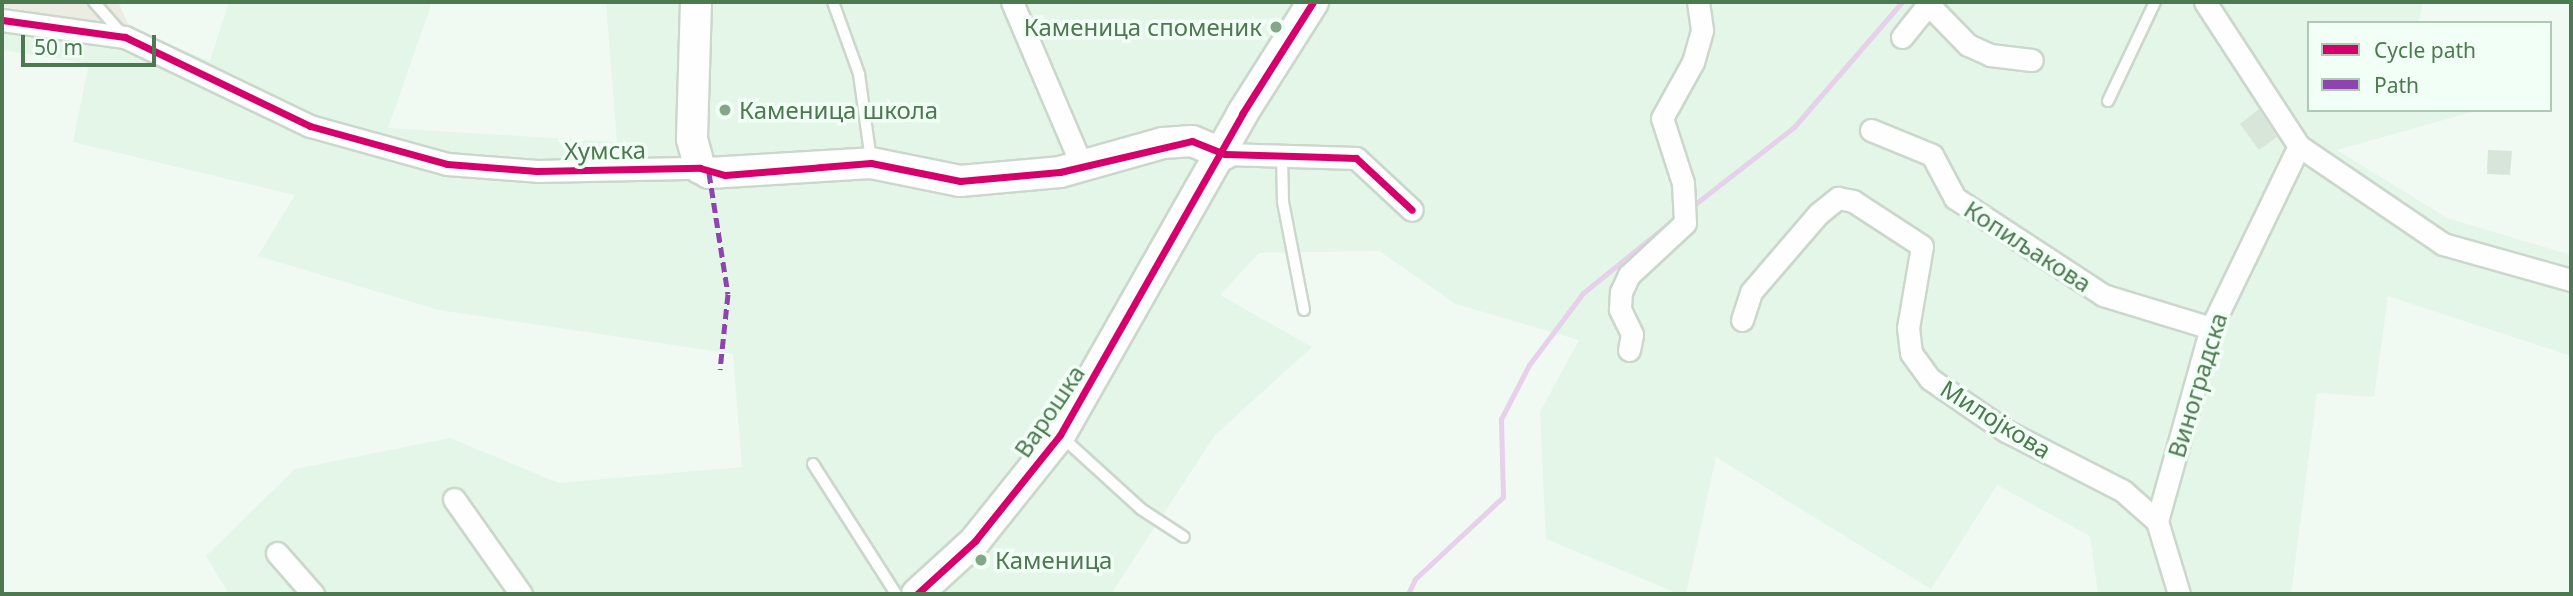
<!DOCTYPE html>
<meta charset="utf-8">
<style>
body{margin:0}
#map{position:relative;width:2573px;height:596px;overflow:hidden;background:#f0f9f2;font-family:"Noto Sans",sans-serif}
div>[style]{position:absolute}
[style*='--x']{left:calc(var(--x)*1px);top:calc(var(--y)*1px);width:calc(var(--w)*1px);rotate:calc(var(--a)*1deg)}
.residential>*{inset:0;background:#e4f6e8}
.education>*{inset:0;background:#ecece3}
.stream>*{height:5px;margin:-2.5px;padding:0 2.5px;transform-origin:2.5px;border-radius:2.5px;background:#e6d0ea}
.building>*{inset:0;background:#d7e6d9}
.roads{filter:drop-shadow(2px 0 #cbd7cc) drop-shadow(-2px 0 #cbd7cc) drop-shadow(0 2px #cbd7cc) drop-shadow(0 -2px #cbd7cc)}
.lane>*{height:10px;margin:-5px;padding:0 5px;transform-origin:5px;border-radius:5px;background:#fdfefd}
.street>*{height:21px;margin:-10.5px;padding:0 10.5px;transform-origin:10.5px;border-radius:10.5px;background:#fdfefd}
.secondary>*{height:30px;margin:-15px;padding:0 15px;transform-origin:15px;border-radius:15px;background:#fdfefd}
.quiet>*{height:5px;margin-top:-2.5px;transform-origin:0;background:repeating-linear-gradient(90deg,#8e44ad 0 10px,transparent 0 15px)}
.cycleway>*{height:7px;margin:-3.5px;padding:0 3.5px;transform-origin:3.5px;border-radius:3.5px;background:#d6006c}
.dots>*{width:19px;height:19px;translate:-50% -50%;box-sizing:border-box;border:4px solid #f2fff6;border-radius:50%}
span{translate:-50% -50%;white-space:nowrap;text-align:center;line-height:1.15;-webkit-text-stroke:7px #f2fff6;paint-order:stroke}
.poi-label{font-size:24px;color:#4d7950}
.right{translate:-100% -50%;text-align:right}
.left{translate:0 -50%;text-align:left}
.street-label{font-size:24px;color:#4d7950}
.frame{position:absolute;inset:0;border:4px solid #4d7950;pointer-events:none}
.legend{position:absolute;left:2307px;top:21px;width:245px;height:91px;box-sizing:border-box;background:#f2fff6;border:2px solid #b0c9b4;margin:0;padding:9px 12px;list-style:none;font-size:21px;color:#4d7950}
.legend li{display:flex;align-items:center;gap:14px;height:35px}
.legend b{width:35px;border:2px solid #b0c9b4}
.scale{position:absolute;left:21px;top:35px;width:135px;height:32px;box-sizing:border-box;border:4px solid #4d7950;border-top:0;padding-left:9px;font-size:21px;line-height:24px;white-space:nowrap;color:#4d7950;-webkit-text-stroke:5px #f2fff6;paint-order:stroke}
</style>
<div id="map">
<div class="residential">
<i style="clip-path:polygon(2px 2px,118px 2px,130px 29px,210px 61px,229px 2px,424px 2px,431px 5px,388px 128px,617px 142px,606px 2px,2423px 2px,2418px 23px,2309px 23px,2309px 110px,2479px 110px,2337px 150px,2447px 218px,2571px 255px,2571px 356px,2388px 296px,2374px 397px,2317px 393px,2291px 594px,2098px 594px,2090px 536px,1997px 485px,1931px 589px,1716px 457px,1686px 594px,1679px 594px,1546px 539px,1540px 412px,1579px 340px,1456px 304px,1379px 251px,1259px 253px,1220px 295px,1312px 347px,1215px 435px,1111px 594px,229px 594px,206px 556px,295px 469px,450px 438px,559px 483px,742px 467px,733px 354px,439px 310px,258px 256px,295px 195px,73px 142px,89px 64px,2px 50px)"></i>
</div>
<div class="education">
<i style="clip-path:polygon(2px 2px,118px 2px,130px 29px,2px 6px)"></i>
</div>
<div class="stream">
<i style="--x:1690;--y:208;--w:132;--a:-37.9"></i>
<i style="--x:1794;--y:127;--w:165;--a:-49.2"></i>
<i style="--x:1408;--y:594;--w:17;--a:-65"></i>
<i style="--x:1415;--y:579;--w:120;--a:-43"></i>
<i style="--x:1503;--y:497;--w:78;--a:-91.5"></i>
<i style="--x:1501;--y:419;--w:61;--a:-62.6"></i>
<i style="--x:1529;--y:365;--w:90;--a:-53.1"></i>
<i style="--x:1583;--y:293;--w:122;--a:-39"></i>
</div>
<div class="building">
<i style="clip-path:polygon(2259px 109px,2277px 137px,2259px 150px,2240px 124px)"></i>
<i style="clip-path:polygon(2488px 150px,2512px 151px,2510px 175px,2487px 174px)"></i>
</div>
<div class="roads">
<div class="lane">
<i style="--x:94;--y:2;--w:44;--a:48.7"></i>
<i style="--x:833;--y:2;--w:77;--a:70.1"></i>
<i style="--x:859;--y:74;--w:87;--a:82.1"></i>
<i style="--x:2108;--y:101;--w:110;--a:-64.6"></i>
<i style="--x:1282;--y:155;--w:47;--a:88.8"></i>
<i style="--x:1283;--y:202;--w:110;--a:79"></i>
<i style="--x:1062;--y:437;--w:107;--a:42.3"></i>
<i style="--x:1141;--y:509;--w:51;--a:33.1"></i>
<i style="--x:813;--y:464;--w:154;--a:57.4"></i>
</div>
<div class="street">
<i style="--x:1012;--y:2;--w:178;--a:66.9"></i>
<i style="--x:2205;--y:2;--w:172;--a:56.9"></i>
<i style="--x:2299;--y:146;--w:174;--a:34.2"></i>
<i style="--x:2443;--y:244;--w:133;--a:15.7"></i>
<i style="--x:1928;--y:4;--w:57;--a:45.7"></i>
<i style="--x:1968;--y:45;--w:24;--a:24"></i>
<i style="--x:1990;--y:55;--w:42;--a:6.8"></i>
<i style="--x:2;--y:20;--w:124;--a:7.9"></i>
<i style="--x:125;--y:37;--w:205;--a:25.7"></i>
<i style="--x:310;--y:126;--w:142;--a:15.5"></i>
<i style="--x:447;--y:164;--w:90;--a:4.4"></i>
<i style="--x:537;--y:171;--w:163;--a:-1.1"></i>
<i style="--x:1902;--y:37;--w:45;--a:-51.3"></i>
<i style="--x:1871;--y:130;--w:66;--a:22.3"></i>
<i style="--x:1932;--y:155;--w:49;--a:61.9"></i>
<i style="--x:1955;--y:198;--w:177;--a:33.2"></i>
<i style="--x:2103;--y:295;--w:113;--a:17"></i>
<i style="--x:1225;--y:154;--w:131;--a:1.7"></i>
<i style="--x:1356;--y:158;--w:76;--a:42.9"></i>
<i style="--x:1742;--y:320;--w:29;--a:-72"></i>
<i style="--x:1751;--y:292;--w:103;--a:-49.3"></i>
<i style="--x:1818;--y:214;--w:26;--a:-39"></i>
<i style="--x:1838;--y:198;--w:15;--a:11"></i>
<i style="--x:1853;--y:201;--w:82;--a:33.1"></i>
<i style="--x:1922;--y:246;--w:83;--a:99.7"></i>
<i style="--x:1908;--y:328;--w:25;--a:83"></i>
<i style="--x:1911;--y:353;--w:32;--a:54"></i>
<i style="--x:1930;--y:379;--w:92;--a:34.4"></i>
<i style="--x:2006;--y:431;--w:131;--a:27.1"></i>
<i style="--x:2123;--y:491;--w:45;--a:41.4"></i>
<i style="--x:1629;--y:350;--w:16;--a:-79"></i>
<i style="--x:1632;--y:334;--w:28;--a:-116"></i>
<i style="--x:1620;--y:309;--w:17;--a:-87"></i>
<i style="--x:1621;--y:292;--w:19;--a:-65"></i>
<i style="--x:1629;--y:275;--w:76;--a:-42.9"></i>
<i style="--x:1685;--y:223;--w:40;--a:-92.9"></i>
<i style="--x:1683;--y:183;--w:68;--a:-107.9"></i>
<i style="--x:1662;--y:118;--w:64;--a:-61"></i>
<i style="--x:1693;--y:62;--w:33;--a:-74"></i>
<i style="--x:1702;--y:30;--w:28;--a:-98"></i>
<i style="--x:454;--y:499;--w:116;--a:54.8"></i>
<i style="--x:277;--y:553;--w:55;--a:48.7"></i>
<i style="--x:2179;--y:594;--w:76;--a:-106.8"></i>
<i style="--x:2157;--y:521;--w:200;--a:-74.4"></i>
<i style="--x:2211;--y:328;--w:202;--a:-64.2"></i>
</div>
<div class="secondary">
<i style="--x:696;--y:2;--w:137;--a:91.7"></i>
<i style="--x:692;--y:139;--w:30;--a:75"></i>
<i style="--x:700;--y:168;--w:10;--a:29"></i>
<i style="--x:709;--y:173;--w:162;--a:-3.5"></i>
<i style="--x:871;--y:163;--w:91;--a:11.4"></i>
<i style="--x:960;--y:181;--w:100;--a:-5.1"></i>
<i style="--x:1060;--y:172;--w:107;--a:-15.7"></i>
<i style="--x:1163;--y:143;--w:29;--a:-4"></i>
<i style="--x:1192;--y:141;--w:35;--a:22"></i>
<i style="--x:917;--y:594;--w:79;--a:-42.4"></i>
<i style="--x:975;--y:541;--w:136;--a:-51.3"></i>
<i style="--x:1060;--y:435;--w:369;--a:-60.4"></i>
<i style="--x:1242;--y:114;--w:133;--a:-57.6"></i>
</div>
</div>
<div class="quiet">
<i style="--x:709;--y:173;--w:122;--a:81.1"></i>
<i style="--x:728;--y:294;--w:76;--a:96"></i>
</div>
<div class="cycleway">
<i style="--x:2;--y:20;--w:124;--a:7.9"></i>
<i style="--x:125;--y:37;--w:205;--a:25.7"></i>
<i style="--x:310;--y:126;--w:142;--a:15.5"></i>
<i style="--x:447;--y:164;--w:90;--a:4.4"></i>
<i style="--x:537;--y:171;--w:163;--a:-1.1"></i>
<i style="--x:700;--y:168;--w:26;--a:16"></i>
<i style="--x:725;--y:175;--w:146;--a:-4.7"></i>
<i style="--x:871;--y:163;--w:91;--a:11.4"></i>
<i style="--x:960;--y:181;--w:100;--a:-5.1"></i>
<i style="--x:1060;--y:172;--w:136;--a:-13.2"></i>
<i style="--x:1192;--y:141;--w:35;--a:22"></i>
<i style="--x:1225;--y:154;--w:131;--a:1.7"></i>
<i style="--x:1356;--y:158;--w:76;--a:42.9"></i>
<i style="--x:917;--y:594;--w:79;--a:-42.4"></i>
<i style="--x:975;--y:541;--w:136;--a:-51.3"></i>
<i style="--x:1060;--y:435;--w:369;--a:-60.4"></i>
<i style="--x:1242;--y:114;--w:133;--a:-57.6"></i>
</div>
<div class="dots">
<i style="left:1276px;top:27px;background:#86a689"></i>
<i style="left:725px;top:110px;background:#86a689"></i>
<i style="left:981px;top:560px;background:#86a689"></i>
</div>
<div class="poi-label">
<span class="right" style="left:1262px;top:27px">Каменица споменик</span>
<span class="left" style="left:739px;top:110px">Каменица школа</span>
<span class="left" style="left:995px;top:560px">Каменица</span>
</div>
<div class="street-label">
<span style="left:605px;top:150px;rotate:-1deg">Хумска</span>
<span style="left:2028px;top:246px;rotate:33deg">Копиљакова</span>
<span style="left:2197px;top:385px;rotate:-73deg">Виноградска</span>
<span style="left:1049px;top:411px;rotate:-56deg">Варошка</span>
<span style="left:1996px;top:419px;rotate:32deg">Милојкова</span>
</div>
<div class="frame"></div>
<ul class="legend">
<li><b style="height:9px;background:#d6006c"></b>Cycle path</li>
<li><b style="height:9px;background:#8e44ad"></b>Path</li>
</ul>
<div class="scale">50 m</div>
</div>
